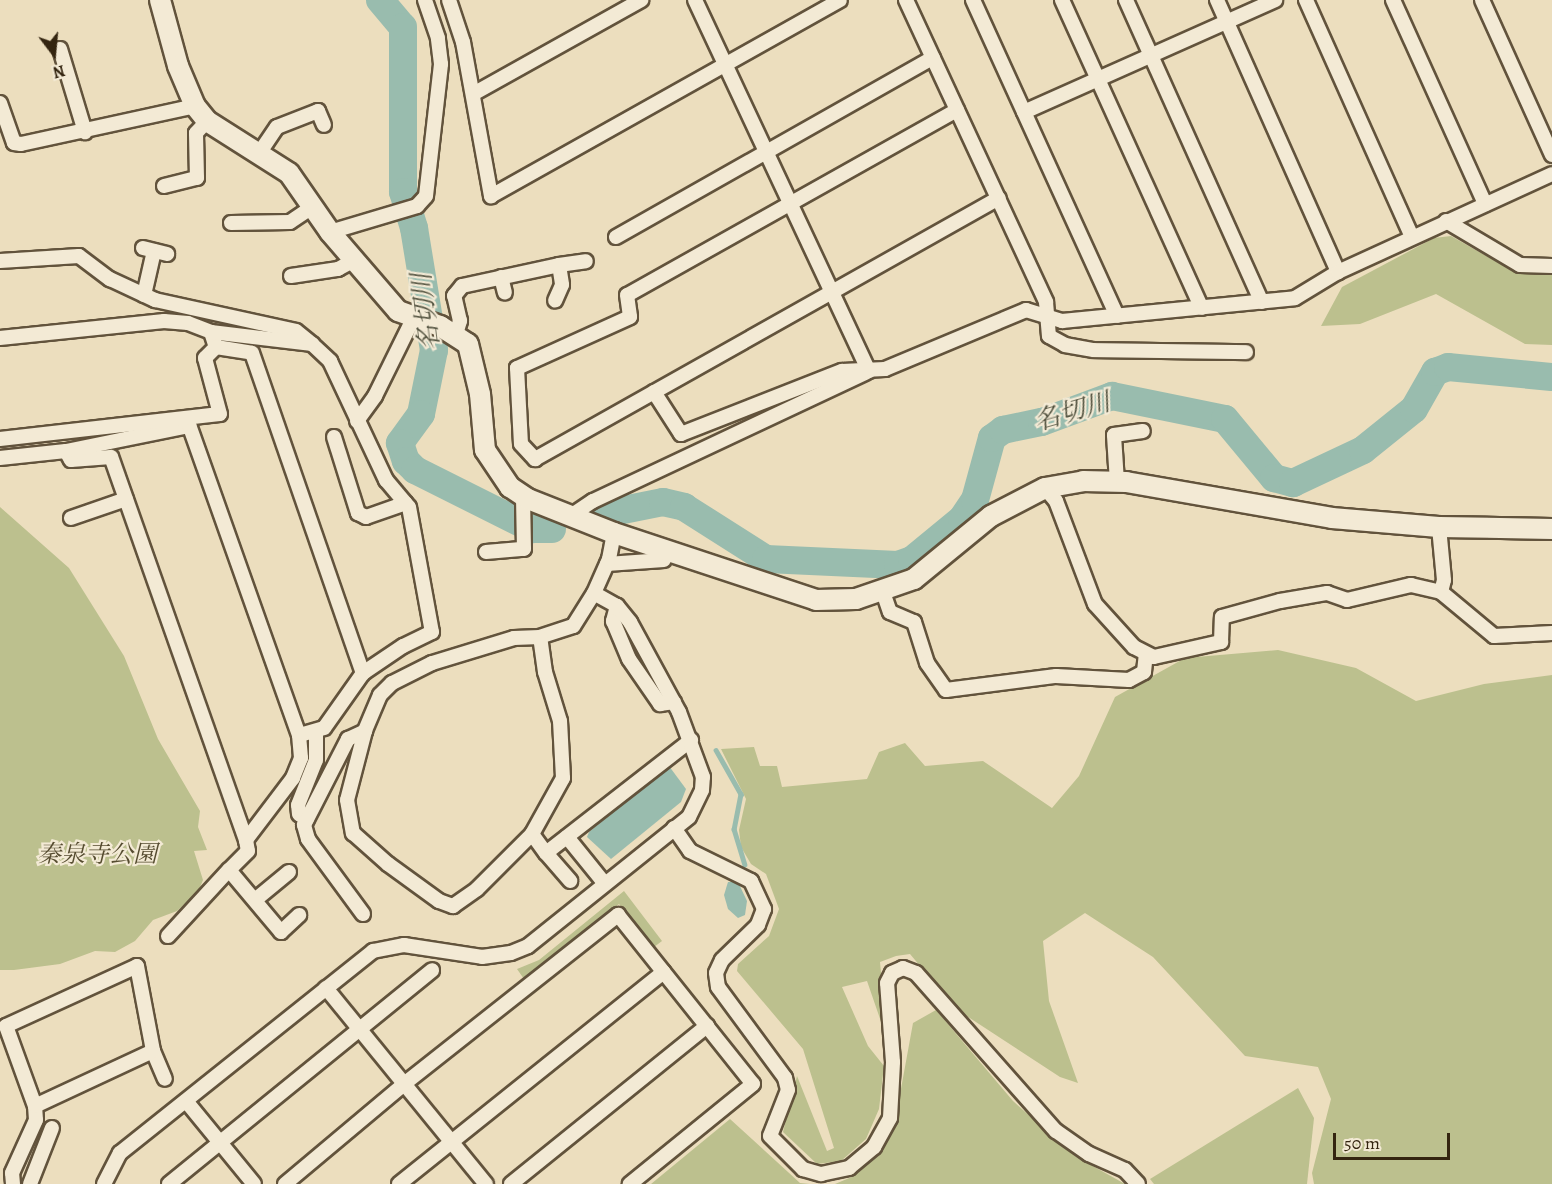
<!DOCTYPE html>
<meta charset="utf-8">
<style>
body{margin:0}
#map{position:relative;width:1552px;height:1184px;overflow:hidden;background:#ecdebe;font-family:Alegreya,"Noto Serif JP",serif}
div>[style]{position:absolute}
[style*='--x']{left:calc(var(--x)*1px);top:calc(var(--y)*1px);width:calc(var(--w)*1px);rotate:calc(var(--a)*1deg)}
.green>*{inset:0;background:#bcc08e}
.water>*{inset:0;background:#99bcae}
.stream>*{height:4.5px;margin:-2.25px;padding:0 2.25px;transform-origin:2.25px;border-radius:2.25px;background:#99bcae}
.river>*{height:28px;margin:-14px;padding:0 14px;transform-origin:14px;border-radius:14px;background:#99bcae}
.roads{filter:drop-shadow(2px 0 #62533c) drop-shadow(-2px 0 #62533c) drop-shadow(0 2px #62533c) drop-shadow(0 -2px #62533c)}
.street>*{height:14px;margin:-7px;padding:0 7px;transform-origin:7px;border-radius:7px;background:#f3ead5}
.secondary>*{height:20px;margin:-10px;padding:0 10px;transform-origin:10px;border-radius:10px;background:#f3ead5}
span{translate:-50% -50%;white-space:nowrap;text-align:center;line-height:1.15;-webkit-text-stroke:4.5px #f3ead5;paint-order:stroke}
.park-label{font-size:24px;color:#564c30;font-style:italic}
.water-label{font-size:26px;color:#52523f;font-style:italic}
.north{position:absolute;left:24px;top:24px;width:60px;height:60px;-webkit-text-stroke:4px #f3ead5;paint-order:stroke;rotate:164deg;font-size:16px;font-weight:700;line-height:24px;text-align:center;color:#342510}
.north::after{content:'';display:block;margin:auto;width:21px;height:27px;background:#342510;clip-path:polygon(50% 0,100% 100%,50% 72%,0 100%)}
.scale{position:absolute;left:1333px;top:1133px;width:117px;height:27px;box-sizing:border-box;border:3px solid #342510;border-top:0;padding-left:8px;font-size:18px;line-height:21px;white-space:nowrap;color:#342510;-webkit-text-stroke:4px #f3ead5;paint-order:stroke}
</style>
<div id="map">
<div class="green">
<i style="clip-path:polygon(1451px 236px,1518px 274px,1552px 274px,1552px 345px,1525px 344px,1436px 294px,1360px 324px,1321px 326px,1342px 287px,1434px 238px)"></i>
<i style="clip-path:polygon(0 507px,69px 568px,124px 656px,158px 739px,200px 811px,198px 827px,207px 850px,194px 851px,203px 880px,198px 892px,177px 911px,153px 920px,135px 941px,115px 952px,95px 951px,60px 964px,14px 970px,0 970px)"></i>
<i style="clip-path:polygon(1278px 650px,1356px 668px,1416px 701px,1484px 684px,1552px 675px,1552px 1184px,1314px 1184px,1312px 1173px,1331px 1099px,1318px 1067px,1245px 1056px,1153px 957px,1085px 913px,1043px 941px,1049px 1001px,1078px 1083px,1060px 1077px,956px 1009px,910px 954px,896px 956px,880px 962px,887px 1039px,867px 981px,842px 987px,868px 1046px,884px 1066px,879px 1109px,866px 1139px,841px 1161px,817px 1164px,783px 1132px,797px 1076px,827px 1151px,834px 1148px,803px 1049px,737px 971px,738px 964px,769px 936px,779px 909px,766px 874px,751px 864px,741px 847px,739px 830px,746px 799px,721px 749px,754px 747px,760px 766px,777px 766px,782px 787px,867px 779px,879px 752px,905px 743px,925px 766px,983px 761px,1052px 808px,1079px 776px,1115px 697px,1185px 658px)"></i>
<i style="clip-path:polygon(624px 891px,662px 941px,654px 947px,619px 904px,524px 979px,517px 969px,539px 960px)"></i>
<i style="clip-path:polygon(936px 1010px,1013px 1101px,1075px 1156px,1125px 1184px,835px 1184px,854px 1176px,878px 1153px,894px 1127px,913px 1023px)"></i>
<i style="clip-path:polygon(1298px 1088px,1314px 1118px,1307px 1184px,1154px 1184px,1150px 1179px)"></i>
<i style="clip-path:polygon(730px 1119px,800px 1183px,810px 1184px,651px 1184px)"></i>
</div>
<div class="water">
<i style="clip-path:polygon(669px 766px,686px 789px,681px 802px,611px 859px,587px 837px,589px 832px)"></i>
<i style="clip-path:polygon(728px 882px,738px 882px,747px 901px,745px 915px,738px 918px,728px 909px,724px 895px)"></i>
</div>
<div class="stream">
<i style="--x:716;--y:750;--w:51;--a:60.4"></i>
<i style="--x:741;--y:794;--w:36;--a:101"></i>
<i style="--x:734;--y:829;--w:37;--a:73"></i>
</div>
<div class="river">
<i style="--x:380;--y:0;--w:35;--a:50"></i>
<i style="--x:403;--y:27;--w:165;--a:90"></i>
<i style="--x:403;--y:192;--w:38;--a:73"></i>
<i style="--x:414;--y:228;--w:124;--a:80.7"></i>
<i style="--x:434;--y:350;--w:65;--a:101.5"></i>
<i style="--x:421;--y:414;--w:36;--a:126"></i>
<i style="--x:400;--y:443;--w:19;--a:72"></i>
<i style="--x:406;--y:461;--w:13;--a:45"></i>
<i style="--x:415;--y:470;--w:132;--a:26.6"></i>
<i style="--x:533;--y:529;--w:19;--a:0"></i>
<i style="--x:608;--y:513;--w:56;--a:-11.3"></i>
<i style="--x:663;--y:502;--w:22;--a:13"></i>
<i style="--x:684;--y:507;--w:97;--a:32.4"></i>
<i style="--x:766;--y:559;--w:132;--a:2.6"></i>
<i style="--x:898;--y:565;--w:15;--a:-20"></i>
<i style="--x:912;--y:560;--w:65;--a:-39.4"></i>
<i style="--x:962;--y:519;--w:23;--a:-56"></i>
<i style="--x:975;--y:500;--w:64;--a:-74.7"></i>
<i style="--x:992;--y:438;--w:14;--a:-36"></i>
<i style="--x:1003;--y:430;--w:40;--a:-12"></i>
<i style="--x:1042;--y:422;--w:75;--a:-20.4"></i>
<i style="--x:1112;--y:396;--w:115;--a:11.5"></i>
<i style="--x:1225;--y:419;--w:77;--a:50.3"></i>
<i style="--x:1274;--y:478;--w:20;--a:15"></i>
<i style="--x:1293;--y:483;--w:77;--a:-25.2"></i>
<i style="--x:1363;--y:450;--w:65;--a:-38.8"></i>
<i style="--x:1414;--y:409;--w:43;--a:-60.4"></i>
<i style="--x:1435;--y:372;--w:14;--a:-21"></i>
<i style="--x:1448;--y:367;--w:104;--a:5.5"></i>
</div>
<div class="roads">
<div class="street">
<i style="--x:449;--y:0;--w:44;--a:71.6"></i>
<i style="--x:463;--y:42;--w:157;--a:79.7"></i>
<i style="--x:491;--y:196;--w:400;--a:-29.3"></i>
<i style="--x:695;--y:0;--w:410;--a:64.9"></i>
<i style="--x:906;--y:0;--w:333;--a:65.1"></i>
<i style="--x:1046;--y:302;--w:34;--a:85"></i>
<i style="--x:1049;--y:336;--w:18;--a:29"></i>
<i style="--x:1065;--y:345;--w:29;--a:10"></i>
<i style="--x:1094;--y:350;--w:152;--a:0.8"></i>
<i style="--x:973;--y:0;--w:347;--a:65.5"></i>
<i style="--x:1062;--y:0;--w:338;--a:65.6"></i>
<i style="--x:1126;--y:0;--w:331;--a:65.8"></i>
<i style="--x:1217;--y:0;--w:298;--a:66"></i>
<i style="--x:1306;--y:0;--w:260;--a:65.9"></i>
<i style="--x:1393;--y:0;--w:224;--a:65.7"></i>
<i style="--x:1482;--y:0;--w:170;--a:65.7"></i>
<i style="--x:60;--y:49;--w:87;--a:73.2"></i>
<i style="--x:473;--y:94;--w:193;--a:-29.2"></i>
<i style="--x:0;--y:103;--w:42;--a:70.7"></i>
<i style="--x:14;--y:143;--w:7;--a:8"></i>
<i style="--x:21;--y:144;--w:178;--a:-12.3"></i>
<i style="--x:957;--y:110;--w:378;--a:150.7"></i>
<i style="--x:627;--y:295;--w:22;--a:82"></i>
<i style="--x:630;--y:317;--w:124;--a:155.7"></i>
<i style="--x:517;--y:368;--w:76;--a:87"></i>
<i style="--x:521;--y:444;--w:21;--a:47"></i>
<i style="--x:535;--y:459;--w:532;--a:-29.36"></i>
<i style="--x:1024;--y:112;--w:275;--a:-24"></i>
<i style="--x:260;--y:152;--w:30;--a:-56"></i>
<i style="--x:277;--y:127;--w:44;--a:-21.3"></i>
<i style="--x:318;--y:111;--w:15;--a:67"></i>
<i style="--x:164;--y:186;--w:34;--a:-14"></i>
<i style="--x:197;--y:178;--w:45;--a:-91.3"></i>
<i style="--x:196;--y:133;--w:16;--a:-47"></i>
<i style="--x:1446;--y:221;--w:86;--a:30.7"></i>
<i style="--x:1520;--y:265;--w:32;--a:2"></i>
<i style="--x:231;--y:223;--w:59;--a:-1"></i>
<i style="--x:290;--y:222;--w:27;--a:-34"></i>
<i style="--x:330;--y:232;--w:91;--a:-16.6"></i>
<i style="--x:417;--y:206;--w:13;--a:-48"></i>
<i style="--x:426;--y:196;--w:133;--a:-83.5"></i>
<i style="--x:441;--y:64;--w:26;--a:-97"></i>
<i style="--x:438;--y:38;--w:40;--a:-108.9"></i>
<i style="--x:616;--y:237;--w:364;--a:-29.5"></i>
<i style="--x:143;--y:248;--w:25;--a:14"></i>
<i style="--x:0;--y:261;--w:79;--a:-3.6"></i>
<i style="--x:79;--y:256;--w:39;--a:37"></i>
<i style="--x:110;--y:279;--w:50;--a:25"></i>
<i style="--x:155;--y:300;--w:144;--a:12.4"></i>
<i style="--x:296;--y:331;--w:21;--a:39"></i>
<i style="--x:559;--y:265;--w:27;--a:-8"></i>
<i style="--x:291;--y:276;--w:48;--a:-8.5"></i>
<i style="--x:338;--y:269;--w:18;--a:-29"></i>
<i style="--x:501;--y:277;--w:16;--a:76"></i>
<i style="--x:144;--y:295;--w:45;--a:-77.2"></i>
<i style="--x:211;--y:332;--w:16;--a:72"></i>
<i style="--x:216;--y:347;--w:36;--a:9"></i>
<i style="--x:252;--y:353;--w:339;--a:70.9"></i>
<i style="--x:456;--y:334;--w:14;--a:-73"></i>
<i style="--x:460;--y:321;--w:26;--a:-103"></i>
<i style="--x:454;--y:296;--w:13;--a:-51"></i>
<i style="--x:462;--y:286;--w:99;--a:-12.2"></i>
<i style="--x:559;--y:265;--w:20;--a:81"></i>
<i style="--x:562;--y:285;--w:17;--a:114"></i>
<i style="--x:0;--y:338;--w:165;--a:-5.9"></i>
<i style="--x:164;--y:321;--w:24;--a:5"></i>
<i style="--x:188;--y:323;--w:25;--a:21"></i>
<i style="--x:211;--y:332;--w:102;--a:6.8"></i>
<i style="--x:312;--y:344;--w:25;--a:43"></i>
<i style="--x:330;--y:361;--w:132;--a:64.8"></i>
<i style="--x:386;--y:480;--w:35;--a:50"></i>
<i style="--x:409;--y:507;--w:127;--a:79.6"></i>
<i style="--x:432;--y:632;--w:32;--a:154"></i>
<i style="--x:403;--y:646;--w:48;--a:146"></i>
<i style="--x:363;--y:673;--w:67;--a:125.3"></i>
<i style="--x:324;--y:728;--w:26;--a:164"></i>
<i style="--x:299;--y:735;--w:23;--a:85"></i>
<i style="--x:301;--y:758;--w:22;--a:112"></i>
<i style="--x:293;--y:778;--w:78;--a:127.2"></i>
<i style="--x:246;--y:840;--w:406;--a:-109.4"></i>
<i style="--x:111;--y:457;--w:40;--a:175.7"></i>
<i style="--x:71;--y:460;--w:10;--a:-119"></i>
<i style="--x:66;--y:451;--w:126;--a:-11.5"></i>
<i style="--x:654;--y:392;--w:50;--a:57.3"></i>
<i style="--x:681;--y:434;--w:173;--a:-21.4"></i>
<i style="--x:842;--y:371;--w:43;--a:-2.7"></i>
<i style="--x:885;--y:369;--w:153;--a:-22.7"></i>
<i style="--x:1026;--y:310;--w:38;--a:17"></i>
<i style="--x:1062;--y:321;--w:234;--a:-5.6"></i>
<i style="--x:1295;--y:298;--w:50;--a:-31.2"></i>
<i style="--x:1338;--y:272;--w:235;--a:-24.6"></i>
<i style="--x:187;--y:419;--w:335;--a:70.5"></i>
<i style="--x:357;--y:421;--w:31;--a:-54"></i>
<i style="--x:375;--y:396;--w:86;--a:-63.7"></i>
<i style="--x:334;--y:437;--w:80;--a:72.5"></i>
<i style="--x:358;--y:513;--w:9;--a:27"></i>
<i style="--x:366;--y:517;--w:42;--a:-19.3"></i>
<i style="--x:0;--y:439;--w:221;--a:-6.5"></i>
<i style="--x:220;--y:414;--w:58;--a:-105"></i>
<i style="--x:205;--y:358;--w:16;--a:-45"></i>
<i style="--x:0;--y:458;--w:66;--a:-6.1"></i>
<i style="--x:1117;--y:482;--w:47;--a:-93.7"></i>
<i style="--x:1114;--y:435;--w:29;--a:-8"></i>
<i style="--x:1045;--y:488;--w:17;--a:50"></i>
<i style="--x:1056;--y:501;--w:110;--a:69.3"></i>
<i style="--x:1095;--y:604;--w:58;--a:47.8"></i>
<i style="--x:1134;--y:647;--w:22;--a:27"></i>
<i style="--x:1154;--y:657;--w:69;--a:-12.6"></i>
<i style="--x:1221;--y:642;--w:25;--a:-88"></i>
<i style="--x:1222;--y:617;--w:60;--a:-15.4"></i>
<i style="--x:1280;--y:601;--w:48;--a:-9.7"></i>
<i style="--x:1327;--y:593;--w:21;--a:19"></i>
<i style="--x:1347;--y:600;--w:66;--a:-13.2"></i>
<i style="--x:1411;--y:585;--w:31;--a:13"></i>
<i style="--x:1441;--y:592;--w:12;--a:-76"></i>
<i style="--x:1444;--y:580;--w:53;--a:-95.4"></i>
<i style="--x:572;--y:515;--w:25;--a:-34"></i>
<i style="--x:593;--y:501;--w:301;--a:-25.2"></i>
<i style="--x:71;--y:518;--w:58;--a:-19.1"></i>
<i style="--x:486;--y:552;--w:38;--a:-5"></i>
<i style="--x:524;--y:549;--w:53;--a:-91.1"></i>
<i style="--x:607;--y:564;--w:57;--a:-4"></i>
<i style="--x:883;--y:592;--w:21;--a:71"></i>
<i style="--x:890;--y:612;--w:26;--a:23"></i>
<i style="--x:914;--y:622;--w:43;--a:72.4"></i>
<i style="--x:927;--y:663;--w:33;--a:55"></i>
<i style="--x:946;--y:690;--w:111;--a:-7.3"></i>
<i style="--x:1056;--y:676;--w:73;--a:3.1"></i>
<i style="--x:1129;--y:680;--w:17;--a:-28"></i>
<i style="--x:1144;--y:672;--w:18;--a:-84"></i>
<i style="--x:1441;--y:592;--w:69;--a:39.7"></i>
<i style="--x:1494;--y:636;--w:58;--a:-3"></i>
<i style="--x:594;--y:593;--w:37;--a:-66"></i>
<i style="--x:609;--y:559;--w:26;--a:-79"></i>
<i style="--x:617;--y:606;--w:16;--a:105"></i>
<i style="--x:613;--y:621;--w:41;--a:67.2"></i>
<i style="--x:629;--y:659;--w:55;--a:55.4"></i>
<i style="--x:660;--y:704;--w:14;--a:-8"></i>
<i style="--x:307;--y:819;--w:9;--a:-148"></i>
<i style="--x:299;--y:814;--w:9;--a:-96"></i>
<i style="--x:298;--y:805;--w:48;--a:-68.2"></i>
<i style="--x:316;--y:760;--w:27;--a:-90"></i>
<i style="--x:674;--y:828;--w:28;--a:55"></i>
<i style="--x:690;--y:851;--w:68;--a:26.2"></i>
<i style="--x:751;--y:881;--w:31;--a:65"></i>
<i style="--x:764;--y:909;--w:17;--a:111"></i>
<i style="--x:758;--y:925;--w:50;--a:135.8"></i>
<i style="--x:722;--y:960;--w:14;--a:115"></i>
<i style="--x:716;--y:973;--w:14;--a:82"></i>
<i style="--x:718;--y:987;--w:113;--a:53.6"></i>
<i style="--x:785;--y:1078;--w:12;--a:76"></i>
<i style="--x:788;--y:1090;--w:49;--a:111.4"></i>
<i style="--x:770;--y:1136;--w:47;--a:45"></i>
<i style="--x:803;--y:1169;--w:19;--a:16"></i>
<i style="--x:821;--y:1174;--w:29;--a:-12"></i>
<i style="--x:849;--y:1168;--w:33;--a:-40"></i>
<i style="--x:874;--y:1147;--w:33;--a:-61"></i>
<i style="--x:890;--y:1118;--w:56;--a:-86.9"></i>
<i style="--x:893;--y:1062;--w:79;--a:-94.3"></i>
<i style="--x:887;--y:983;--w:11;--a:-63"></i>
<i style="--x:892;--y:973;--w:12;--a:-24"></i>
<i style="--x:903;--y:968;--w:14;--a:21"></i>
<i style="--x:916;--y:973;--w:211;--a:48.5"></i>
<i style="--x:1056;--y:1131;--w:40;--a:34.9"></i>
<i style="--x:1089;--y:1154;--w:39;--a:24"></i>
<i style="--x:1125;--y:1170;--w:19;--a:47"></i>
<i style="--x:532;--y:834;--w:24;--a:54"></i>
<i style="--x:546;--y:853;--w:184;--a:-37.9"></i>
<i style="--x:567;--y:837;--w:60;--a:51"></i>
<i style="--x:246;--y:840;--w:11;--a:80"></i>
<i style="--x:248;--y:851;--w:27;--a:135"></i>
<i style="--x:229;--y:870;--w:81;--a:50"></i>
<i style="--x:281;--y:932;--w:25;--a:-43"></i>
<i style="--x:546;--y:853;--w:37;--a:49"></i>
<i style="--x:255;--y:900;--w:44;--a:-39.5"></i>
<i style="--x:363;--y:914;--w:93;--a:-126.3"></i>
<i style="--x:308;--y:839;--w:15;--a:-106"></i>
<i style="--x:304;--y:825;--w:97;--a:-62.9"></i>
<i style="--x:348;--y:739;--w:19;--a:-25"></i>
<i style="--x:168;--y:936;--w:90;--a:-47.3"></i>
<i style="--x:326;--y:988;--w:253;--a:50.8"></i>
<i style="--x:153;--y:1051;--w:30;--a:67"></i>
<i style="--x:186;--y:1101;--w:107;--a:50.7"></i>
<i style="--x:13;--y:1184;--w:11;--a:-95"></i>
<i style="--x:12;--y:1173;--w:58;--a:-65.6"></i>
<i style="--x:36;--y:1120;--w:14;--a:-94"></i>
<i style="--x:35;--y:1106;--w:85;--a:-109.9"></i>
<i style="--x:6;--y:1026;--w:144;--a:-24.6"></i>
<i style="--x:137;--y:966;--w:86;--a:79.3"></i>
<i style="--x:153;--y:1051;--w:130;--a:155"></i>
<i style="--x:30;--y:1184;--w:60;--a:-68.6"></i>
<i style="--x:104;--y:1184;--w:35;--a:-63"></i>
<i style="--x:120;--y:1153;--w:324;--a:-38.6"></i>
<i style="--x:373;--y:951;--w:32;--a:-11"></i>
<i style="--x:404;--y:945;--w:79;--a:8.7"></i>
<i style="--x:482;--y:957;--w:29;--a:-8"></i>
<i style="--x:511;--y:953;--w:18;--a:-22"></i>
<i style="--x:528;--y:946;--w:206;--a:-38.7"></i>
<i style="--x:689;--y:817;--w:30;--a:-64"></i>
<i style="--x:702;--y:790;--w:13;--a:-86"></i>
<i style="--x:703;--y:777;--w:69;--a:-110.3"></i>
<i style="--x:679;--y:712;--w:102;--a:-118.6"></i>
<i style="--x:630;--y:622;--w:21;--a:-129"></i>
<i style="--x:617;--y:606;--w:26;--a:-151"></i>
<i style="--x:594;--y:593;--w:39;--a:122"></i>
<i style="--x:573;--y:626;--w:35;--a:162"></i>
<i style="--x:540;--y:637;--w:26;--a:178"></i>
<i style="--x:514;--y:638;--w:86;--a:163"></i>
<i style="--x:432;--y:663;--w:45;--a:153.4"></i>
<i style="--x:392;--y:683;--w:17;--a:135"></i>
<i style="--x:380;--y:695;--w:39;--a:113"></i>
<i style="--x:365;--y:731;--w:71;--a:104.6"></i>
<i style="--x:347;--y:800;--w:34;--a:80"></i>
<i style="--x:353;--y:833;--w:47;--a:41.5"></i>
<i style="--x:388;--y:864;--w:63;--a:36"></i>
<i style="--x:439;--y:901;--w:15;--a:20"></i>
<i style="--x:453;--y:906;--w:29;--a:-35"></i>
<i style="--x:477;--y:889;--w:78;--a:-45"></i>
<i style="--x:532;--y:834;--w:64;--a:-61"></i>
<i style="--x:563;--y:778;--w:57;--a:-93"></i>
<i style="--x:560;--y:721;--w:51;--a:-107"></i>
<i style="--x:545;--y:672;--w:35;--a:-98"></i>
<i style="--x:169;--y:1184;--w:339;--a:-39.1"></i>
<i style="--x:285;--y:1184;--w:155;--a:-40"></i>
<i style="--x:404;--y:1084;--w:273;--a:-38.3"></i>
<i style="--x:618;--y:915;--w:216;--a:51.4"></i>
<i style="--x:753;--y:1084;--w:159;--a:140.9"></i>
<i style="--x:399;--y:1184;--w:339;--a:-38.7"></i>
<i style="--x:511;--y:1184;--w:252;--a:-38.9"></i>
</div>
<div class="secondary">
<i style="--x:160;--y:0;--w:68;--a:74.7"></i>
<i style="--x:178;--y:66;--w:43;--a:67"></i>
<i style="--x:195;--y:106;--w:19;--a:51"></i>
<i style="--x:207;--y:121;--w:97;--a:32.4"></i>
<i style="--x:289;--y:173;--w:72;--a:55.2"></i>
<i style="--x:330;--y:232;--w:104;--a:49.3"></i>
<i style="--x:398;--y:311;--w:45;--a:19.7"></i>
<i style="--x:440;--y:326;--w:33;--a:33"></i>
<i style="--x:468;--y:344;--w:51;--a:76.5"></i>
<i style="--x:480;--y:394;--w:56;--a:84.9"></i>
<i style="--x:485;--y:450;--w:45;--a:56"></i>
<i style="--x:510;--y:487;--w:22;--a:34"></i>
<i style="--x:528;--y:499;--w:92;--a:21.6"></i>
<i style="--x:614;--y:533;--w:213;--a:18.3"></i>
<i style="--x:816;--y:600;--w:40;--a:-1.4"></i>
<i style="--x:856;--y:599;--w:61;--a:-19"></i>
<i style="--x:914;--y:579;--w:99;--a:-39.3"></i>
<i style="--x:991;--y:516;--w:61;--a:-27.4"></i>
<i style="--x:1045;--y:488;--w:39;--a:-10"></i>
<i style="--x:1083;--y:481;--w:43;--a:1.3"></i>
<i style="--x:1126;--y:482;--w:209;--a:9.9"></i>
<i style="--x:1332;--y:518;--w:107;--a:4.8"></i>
<i style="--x:1439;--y:527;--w:113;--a:1"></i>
</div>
</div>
<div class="park-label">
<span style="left:97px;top:855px">秦泉寺公園</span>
</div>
<div class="water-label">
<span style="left:426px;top:312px;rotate:-97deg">名切川</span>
<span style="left:1072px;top:412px;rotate:-16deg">名切川</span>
</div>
<div class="north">N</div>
<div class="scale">50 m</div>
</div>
